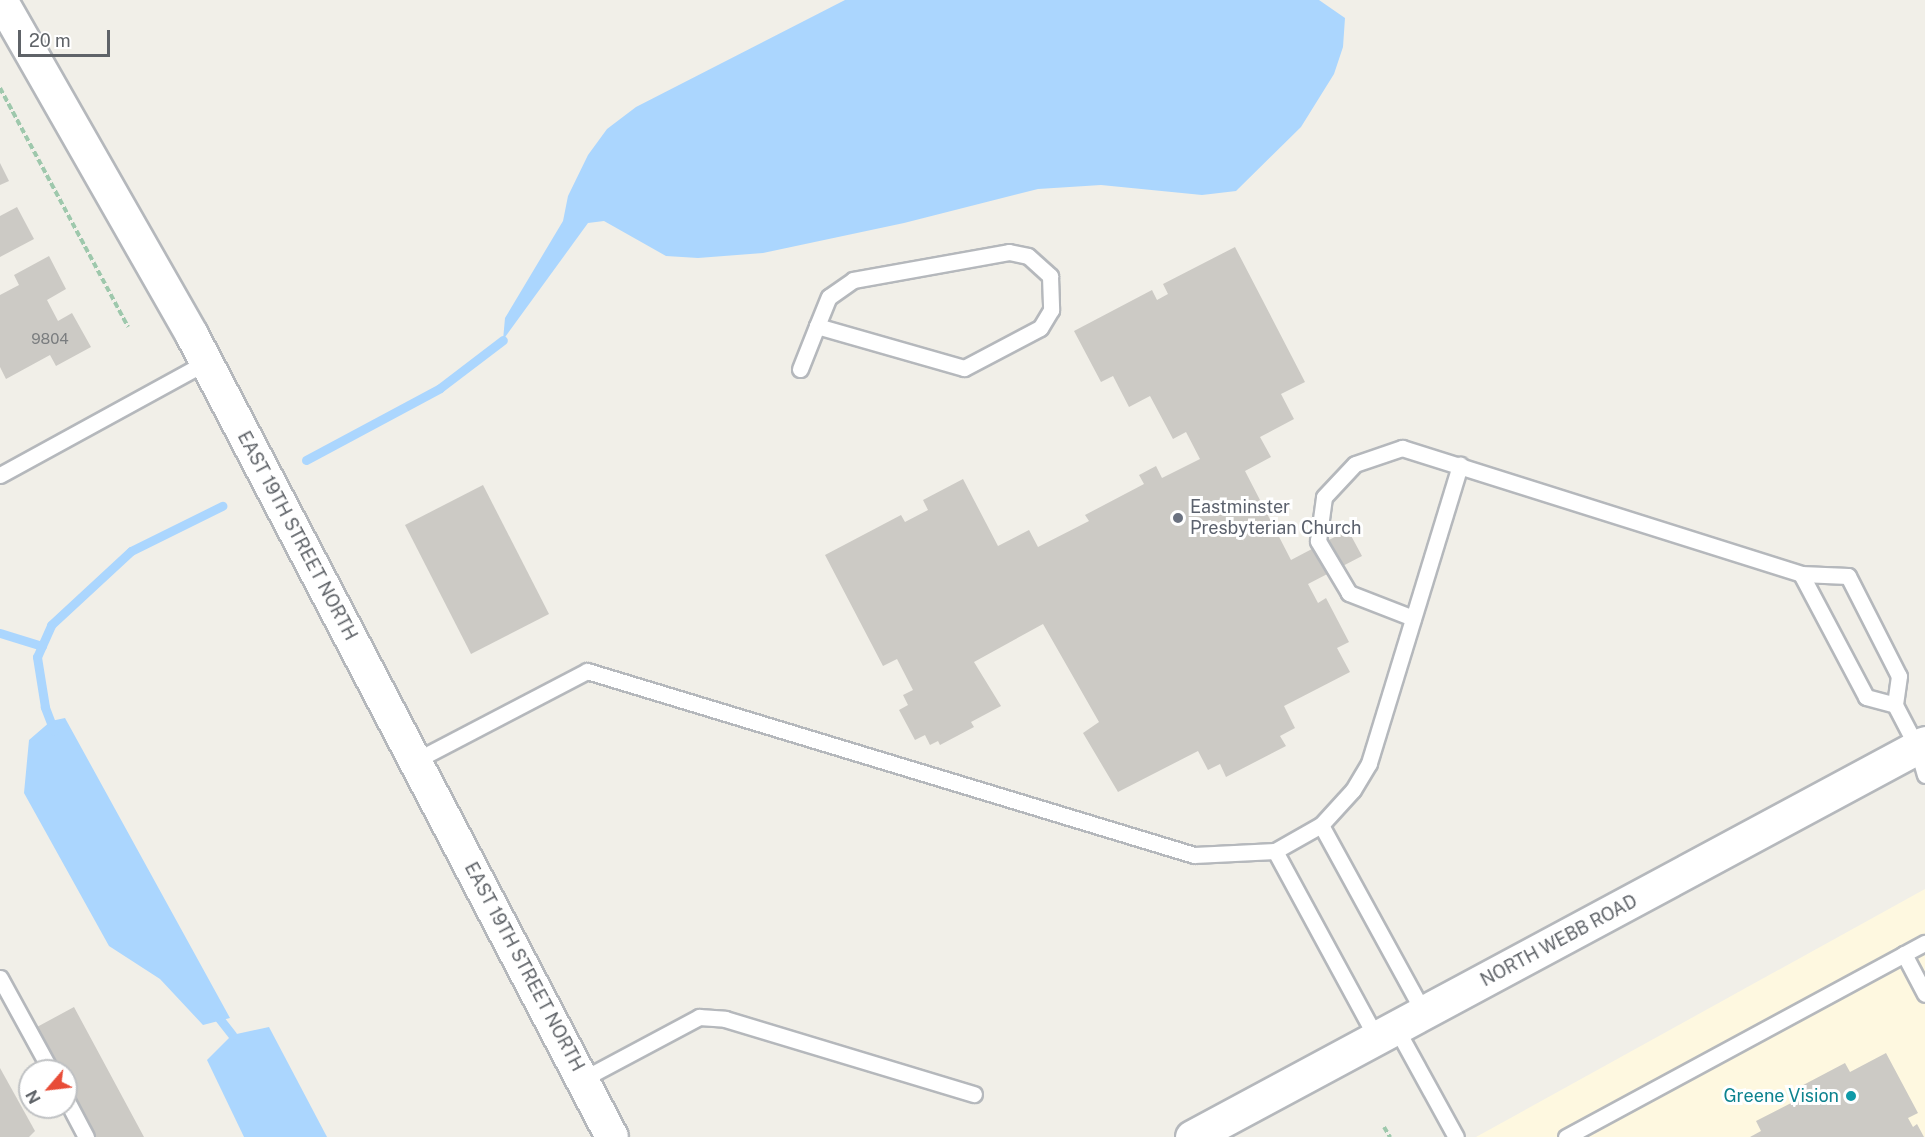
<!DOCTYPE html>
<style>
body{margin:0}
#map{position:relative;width:1925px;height:1137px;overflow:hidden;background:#f1efe8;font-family:"Public Sans",sans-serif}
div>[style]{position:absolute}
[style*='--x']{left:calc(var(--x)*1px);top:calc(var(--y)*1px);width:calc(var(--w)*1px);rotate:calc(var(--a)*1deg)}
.commercial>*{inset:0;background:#fef8e0}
.water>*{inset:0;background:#abd6fe}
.stream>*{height:9px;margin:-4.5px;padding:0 4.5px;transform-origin:4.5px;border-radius:4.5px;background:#abd6fe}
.building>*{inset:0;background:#cccac5}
.path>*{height:4px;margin-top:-2px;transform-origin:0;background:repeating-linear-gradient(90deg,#9ec8ac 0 6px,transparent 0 9px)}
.roads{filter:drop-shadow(2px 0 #b5b8bc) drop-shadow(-2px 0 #b5b8bc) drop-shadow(0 2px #b5b8bc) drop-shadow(0 -2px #b5b8bc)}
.lane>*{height:15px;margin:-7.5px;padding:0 7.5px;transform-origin:7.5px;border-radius:7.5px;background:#fff}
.street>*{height:32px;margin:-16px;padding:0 16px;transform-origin:16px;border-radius:16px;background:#fff}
.secondary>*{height:33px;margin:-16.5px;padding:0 16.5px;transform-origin:16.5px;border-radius:16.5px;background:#fff}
.dots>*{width:16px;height:16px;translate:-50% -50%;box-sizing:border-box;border:3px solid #fff;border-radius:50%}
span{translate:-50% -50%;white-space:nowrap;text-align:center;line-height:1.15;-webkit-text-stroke:6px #fff;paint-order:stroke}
.number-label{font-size:15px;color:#7a7d7f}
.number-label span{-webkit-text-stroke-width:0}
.worship-label{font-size:18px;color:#5b616d}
.left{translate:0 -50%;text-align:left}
.street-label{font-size:18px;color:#5f6368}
.culture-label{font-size:18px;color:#0d838f}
.right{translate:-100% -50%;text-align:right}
.north{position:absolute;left:18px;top:1059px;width:60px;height:60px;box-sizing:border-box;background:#fff;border:2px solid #bfc1c3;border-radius:50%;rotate:242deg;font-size:16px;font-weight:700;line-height:24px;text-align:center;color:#5f6368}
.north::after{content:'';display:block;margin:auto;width:21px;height:27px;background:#e84c37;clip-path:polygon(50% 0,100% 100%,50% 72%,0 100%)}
.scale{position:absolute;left:18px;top:30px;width:92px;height:27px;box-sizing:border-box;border:3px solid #5f6368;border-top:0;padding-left:8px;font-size:18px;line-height:21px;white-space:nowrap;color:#5f6368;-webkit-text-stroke:4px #fff;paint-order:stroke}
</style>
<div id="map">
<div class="commercial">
<i style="clip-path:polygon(1925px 889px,1925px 1137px,1476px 1137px)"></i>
</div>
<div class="water">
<i style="clip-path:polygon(845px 0,1319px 0,1345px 18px,1343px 47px,1334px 74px,1301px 127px,1236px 191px,1202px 195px,1101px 185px,1038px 189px,904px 223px,763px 253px,698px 258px,666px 256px,604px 221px,588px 223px,503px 340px,505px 318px,563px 221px,568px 196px,588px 155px,607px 129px,636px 107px)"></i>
<i style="clip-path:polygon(65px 718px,230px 1018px,203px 1025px,160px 979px,109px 946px,24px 793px,29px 740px,51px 721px)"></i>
<i style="clip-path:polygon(269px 1027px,327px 1137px,244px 1137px,207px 1060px,232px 1035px)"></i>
</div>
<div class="stream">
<i style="--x:306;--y:460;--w:152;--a:-28.2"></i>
<i style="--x:440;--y:388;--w:79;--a:-37.3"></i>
<i style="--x:0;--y:633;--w:44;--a:17.2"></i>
<i style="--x:54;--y:731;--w:26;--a:-111"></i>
<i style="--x:45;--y:707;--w:51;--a:-99.1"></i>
<i style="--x:37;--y:657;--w:35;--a:-66"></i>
<i style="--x:51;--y:625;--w:109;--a:-42.8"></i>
<i style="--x:131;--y:551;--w:102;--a:-26.3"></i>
<i style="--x:215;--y:1013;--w:28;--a:52"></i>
</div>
<div class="building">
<i style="clip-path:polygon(0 163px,9px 181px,0 185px)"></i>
<i style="clip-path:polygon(17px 207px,34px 239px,0 257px,0 216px)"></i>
<i style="clip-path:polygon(1235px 247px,1305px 382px,1281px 394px,1294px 419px,1260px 437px,1271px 457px,1245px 471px,1291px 560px,1348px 530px,1362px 556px,1308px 584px,1318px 603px,1326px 598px,1349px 642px,1337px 648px,1350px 672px,1284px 706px,1295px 728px,1280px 736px,1286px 746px,1226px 777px,1220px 764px,1208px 770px,1198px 751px,1118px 792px,1083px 733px,1099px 722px,1043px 624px,974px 662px,1001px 706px,971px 722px,974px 727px,940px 745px,938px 741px,930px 745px,925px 735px,915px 740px,899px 710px,908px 705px,903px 695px,913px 690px,897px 659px,883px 666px,825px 555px,901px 515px,905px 522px,928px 510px,923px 500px,963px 479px,998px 546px,1029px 530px,1038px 547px,1089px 521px,1085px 515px,1144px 484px,1139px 475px,1156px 466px,1162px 478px,1200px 459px,1186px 432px,1173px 439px,1150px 396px,1129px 407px,1113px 376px,1101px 382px,1074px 331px,1152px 290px,1157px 300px,1168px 294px,1163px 284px)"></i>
<i style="clip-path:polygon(49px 256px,66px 289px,47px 300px,58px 321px,72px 313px,91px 347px,56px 366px,50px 355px,6px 379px,0 367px,0 295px,19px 285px,14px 275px)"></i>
<i style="clip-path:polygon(483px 485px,549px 614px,471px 654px,405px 525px)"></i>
<i style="clip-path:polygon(74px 1007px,144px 1137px,96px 1137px,66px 1081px,66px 1071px,61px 1071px,37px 1027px)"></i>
<i style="clip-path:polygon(1886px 1053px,1918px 1113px,1908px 1118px,1913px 1127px,1917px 1124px,1924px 1137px,1750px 1137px,1761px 1131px,1756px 1121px,1795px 1101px,1790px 1092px,1845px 1063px,1850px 1072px)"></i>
<i style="clip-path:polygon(0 1068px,35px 1131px,29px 1137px,0 1137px)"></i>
</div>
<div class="path">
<i style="--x:0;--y:88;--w:271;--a:61.8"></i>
<i style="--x:1384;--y:1127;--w:12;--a:59"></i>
</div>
<div class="roads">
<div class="lane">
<i style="--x:800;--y:369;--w:46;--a:-68.4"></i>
<i style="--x:817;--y:326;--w:31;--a:-68"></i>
<i style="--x:829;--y:297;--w:29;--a:-35"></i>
<i style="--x:853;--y:280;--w:158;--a:-10.2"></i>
<i style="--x:1009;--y:252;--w:19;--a:12"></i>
<i style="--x:1028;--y:256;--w:30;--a:42"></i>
<i style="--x:1050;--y:276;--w:34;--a:88"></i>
<i style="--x:1051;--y:310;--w:21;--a:121"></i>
<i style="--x:1040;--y:328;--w:86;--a:152.2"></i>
<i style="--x:964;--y:368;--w:153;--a:-164.1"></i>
<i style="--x:0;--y:475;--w:235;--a:-28.7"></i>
<i style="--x:1801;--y:574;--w:139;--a:62.1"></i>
<i style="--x:1866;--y:697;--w:30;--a:15"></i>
<i style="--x:1413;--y:618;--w:69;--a:-158.7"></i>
<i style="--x:1349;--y:593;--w:61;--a:-120.8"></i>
<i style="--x:1318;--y:541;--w:44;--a:-82.2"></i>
<i style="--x:1324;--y:497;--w:45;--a:-46.8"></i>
<i style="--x:1355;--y:464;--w:50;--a:-18.8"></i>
<i style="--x:1402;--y:448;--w:418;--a:17.5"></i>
<i style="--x:1801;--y:574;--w:47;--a:2.4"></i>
<i style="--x:1848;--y:576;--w:112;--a:63"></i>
<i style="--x:1899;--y:676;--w:29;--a:98"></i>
<i style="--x:1895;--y:705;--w:47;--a:62.4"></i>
<i style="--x:1917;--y:747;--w:29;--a:74"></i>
<i style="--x:415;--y:761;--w:194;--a:-27.6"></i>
<i style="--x:587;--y:671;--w:634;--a:16.86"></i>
<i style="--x:1194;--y:855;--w:81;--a:-2.8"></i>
<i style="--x:1275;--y:851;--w:53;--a:-29.5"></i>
<i style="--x:1321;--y:825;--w:47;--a:-47.6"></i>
<i style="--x:1353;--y:790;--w:31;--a:-59"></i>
<i style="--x:1369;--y:763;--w:312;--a:-73"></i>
<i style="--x:1321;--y:825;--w:214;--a:61.3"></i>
<i style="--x:1275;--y:851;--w:212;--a:61.5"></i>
<i style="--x:1904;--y:954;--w:24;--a:-28"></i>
<i style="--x:0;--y:978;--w:106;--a:61.3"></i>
<i style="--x:1396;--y:1028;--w:124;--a:61.2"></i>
<i style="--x:583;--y:1079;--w:132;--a:-28.1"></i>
<i style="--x:699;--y:1017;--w:26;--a:4"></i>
<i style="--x:725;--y:1019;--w:260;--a:16.8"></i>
<i style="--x:66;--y:1099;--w:43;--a:62.2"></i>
<i style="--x:1566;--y:1137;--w:384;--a:-28.4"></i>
<i style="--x:1904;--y:954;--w:45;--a:62.3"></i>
</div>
<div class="street">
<i style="--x:1;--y:0;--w:386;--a:60.3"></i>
<i style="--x:192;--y:335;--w:905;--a:62.36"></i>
</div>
<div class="secondary">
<i style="--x:1192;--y:1137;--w:832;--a:-28.26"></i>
</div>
</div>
<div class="dots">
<i style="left:1178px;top:518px;background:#6b7280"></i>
<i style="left:1851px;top:1096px;background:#0f9aa8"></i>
</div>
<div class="number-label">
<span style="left:50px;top:339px">9804</span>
</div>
<div class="worship-label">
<span class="left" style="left:1190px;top:518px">Eastminster<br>Presbyterian Church</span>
</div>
<div class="street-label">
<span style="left:297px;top:536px;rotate:62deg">EAST 19TH STREET NORTH</span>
<span style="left:1559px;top:941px;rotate:-28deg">NORTH WEBB ROAD</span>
<span style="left:524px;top:967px;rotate:62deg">EAST 19TH STREET NORTH</span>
</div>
<div class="culture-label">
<span class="right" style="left:1839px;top:1096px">Greene Vision</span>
</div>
<div class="north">N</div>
<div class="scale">20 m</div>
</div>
